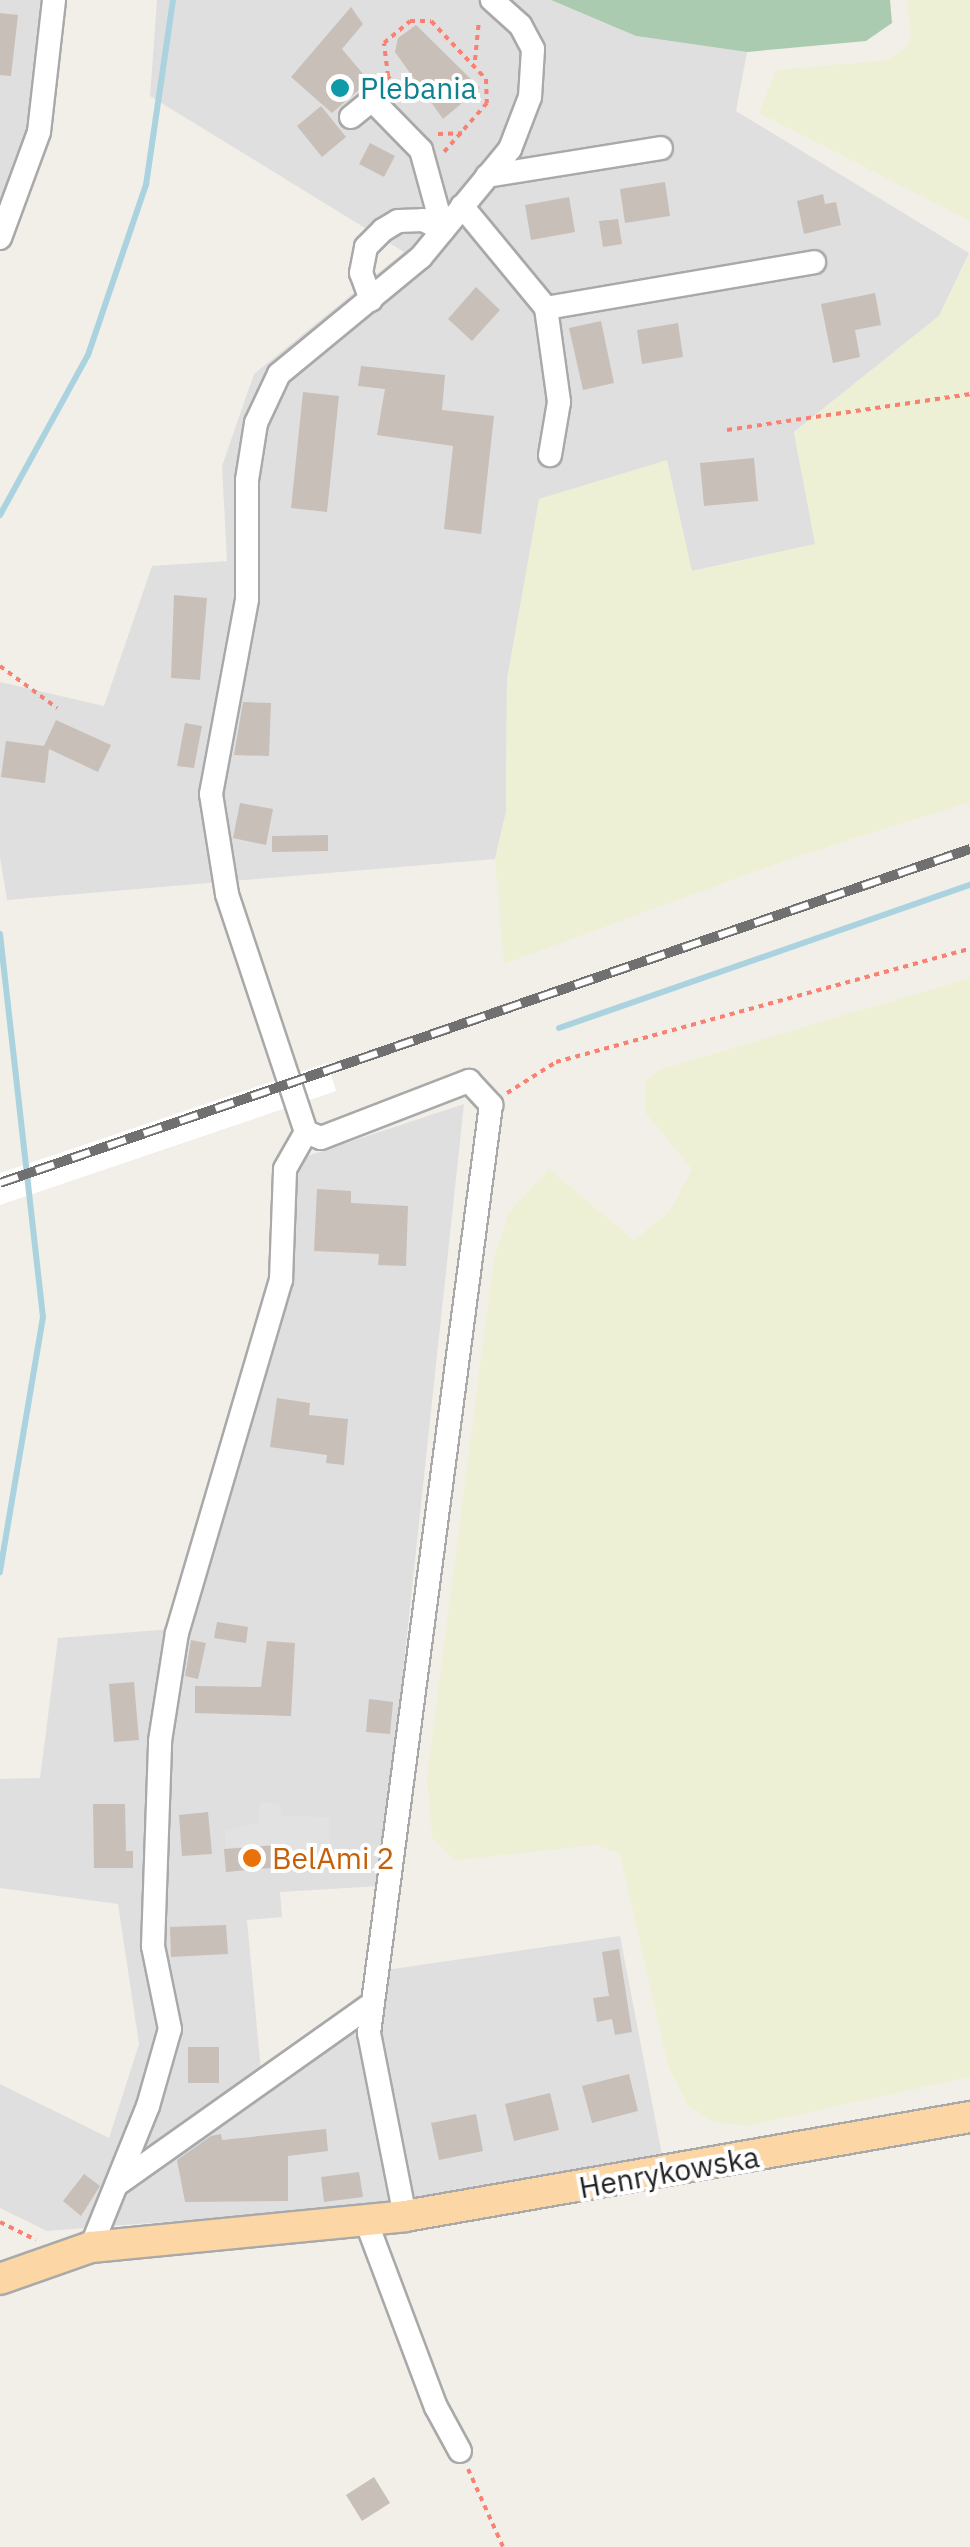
<!DOCTYPE html>
<style>
body{margin:0}
#map{position:relative;width:970px;height:2547px;overflow:hidden;background:#f2efe9;font-family:"IBM Plex Sans",sans-serif}
div>[style]{position:absolute}
[style*='--x']{left:calc(var(--x)*1px);top:calc(var(--y)*1px);width:calc(var(--w)*1px);rotate:calc(var(--a)*1deg)}
.residential>*{inset:0;background:#e0dfdf}
.farmland>*{inset:0;background:#eef0d5}
.cemetery>*{inset:0;background:#aacbaf}
.parking>*{inset:0;background:#e2e2e2}
.pier>*{inset:0;background:#fff}
.stream>*{height:6px;margin:-3px;padding:0 3px;transform-origin:3px;border-radius:3px;background:#aad3df}
.building>*{inset:0;background:#c7bfb8}
.path>*{height:4px;margin-top:-2px;transform-origin:0;background:repeating-linear-gradient(90deg,#fa8072 0 5px,transparent 0 10px)}
.roads{filter:drop-shadow(2px 0 #a9a9a9) drop-shadow(-2px 0 #a9a9a9) drop-shadow(0 2px #a9a9a9) drop-shadow(0 -2px #a9a9a9)}
.minor>*{height:22px;margin:-11px;padding:0 11px;transform-origin:11px;border-radius:11px;background:#fff}
.major>*{height:30px;margin:-15px;padding:0 15px;transform-origin:15px;border-radius:15px;background:#fcd6a4}
.rail>*{height:10px;margin-top:-5px;transform-origin:0;background:repeating-linear-gradient(90deg,#fff 0 19px,#707070 0 38px);box-sizing:border-box;border-block:2px solid #707070}
.dots>*{width:28px;height:28px;translate:-50% -50%;box-sizing:border-box;border:5px solid #fff;border-radius:50%}
span{translate:-50% -50%;white-space:nowrap;text-align:center;line-height:1.15;-webkit-text-stroke:8px #fff;paint-order:stroke}
.culture-label{font-size:30px;color:#0d838f}
.left{translate:0 -50%;text-align:left}
.food-label{font-size:30px;color:#c56008}
.street-label{font-size:30px;color:#222}
</style>
<div id="map">
<div class="residential">
<i style="clip-path:polygon(0 0,62px 0,33px 140px,0 224px)"></i>
<i style="clip-path:polygon(157px 0,551px 0,636px 36px,747px 52px,736px 111px,969px 253px,939px 316px,794px 432px,816px 544px,692px 571px,573px 490px,540px 499px,507px 680px,506px 812px,495px 859px,7px 900px,0 857px,0 682px,104px 706px,152px 566px,227px 561px,222px 466px,254px 374px,404px 252px,150px 96px)"></i>
<i style="clip-path:polygon(464px 1104px,380px 1886px,280px 1892px,282px 1917px,247px 1920px,261px 2071px,362px 1993px,365px 1973px,620px 1936px,662px 2155px,371px 2206px,47px 2231px,0 2208px,0 2084px,109px 2138px,139px 2044px,118px 1904px,0 1888px,0 1779px,40px 1778px,58px 1638px,184px 1628px,288px 1284px,292px 1161px)"></i>
</div>
<div class="farmland">
<i style="clip-path:polygon(907px 0,970px 0,970px 221px,759px 113px,776px 70px,888px 60px,903px 50px,911px 37px)"></i>
<i style="clip-path:polygon(970px 253px,970px 802px,789px 859px,504px 964px,495px 859px,506px 812px,507px 680px,539px 499px,667px 460px,692px 571px,815px 544px,794px 433px,939px 316px)"></i>
<i style="clip-path:polygon(970px 978px,970px 2077px,747px 2126px,712px 2122px,687px 2104px,668px 2066px,620px 1854px,597px 1845px,455px 1860px,432px 1837px,427px 1776px,494px 1258px,509px 1212px,549px 1169px,634px 1240px,670px 1211px,692px 1169px,646px 1114px,646px 1080px,658px 1070px)"></i>
</div>
<div class="cemetery">
<i style="clip-path:polygon(551px 0,890px 0,892px 23px,866px 41px,747px 52px,636px 36px)"></i>
</div>
<div class="parking">
<i style="clip-path:polygon(260px 1802px,280px 1804px,283px 1816px,329px 1817px,331px 1862px,282px 1864px,279px 1844px,225px 1848px,225px 1831px,258px 1823px)"></i>
</div>
<div class="pier">
<i style="clip-path:polygon(327px 1063px,336px 1091px,0 1205px,0 1173px)"></i>
</div>
<div class="stream">
<i style="--x:0;--y:515;--w:183;--a:-61.2"></i>
<i style="--x:88;--y:355;--w:180;--a:-71.2"></i>
<i style="--x:146;--y:185;--w:187;--a:-81.7"></i>
<i style="--x:0;--y:934;--w:385;--a:83.6"></i>
<i style="--x:43;--y:1317;--w:259;--a:99.6"></i>
<i style="--x:559;--y:1028;--w:435;--a:-19.2"></i>
</div>
<div class="building">
<i style="clip-path:polygon(351px 7px,363px 24px,342px 49px,369px 81px,332px 113px,291px 77px)"></i>
<i style="clip-path:polygon(0 13px,18px 15px,11px 76px,0 75px)"></i>
<i style="clip-path:polygon(416px 25px,480px 88px,443px 119px,395px 52px,398px 38px)"></i>
<i style="clip-path:polygon(321px 106px,346px 137px,322px 157px,297px 126px)"></i>
<i style="clip-path:polygon(370px 143px,395px 156px,384px 177px,359px 164px)"></i>
<i style="clip-path:polygon(665px 182px,670px 216px,625px 223px,620px 189px)"></i>
<i style="clip-path:polygon(823px 194px,825px 204px,836px 202px,841px 225px,804px 234px,797px 201px)"></i>
<i style="clip-path:polygon(569px 197px,575px 232px,531px 240px,525px 205px)"></i>
<i style="clip-path:polygon(618px 219px,622px 244px,603px 247px,599px 221px)"></i>
<i style="clip-path:polygon(476px 287px,500px 310px,472px 341px,448px 319px)"></i>
<i style="clip-path:polygon(875px 293px,881px 325px,855px 330px,860px 357px,833px 363px,821px 304px)"></i>
<i style="clip-path:polygon(601px 321px,614px 383px,583px 390px,569px 328px)"></i>
<i style="clip-path:polygon(678px 323px,683px 357px,642px 364px,637px 330px)"></i>
<i style="clip-path:polygon(361px 366px,445px 375px,442px 410px,494px 416px,481px 534px,444px 529px,453px 446px,377px 435px,385px 389px,358px 386px)"></i>
<i style="clip-path:polygon(303px 392px,339px 396px,327px 512px,291px 508px)"></i>
<i style="clip-path:polygon(754px 458px,758px 501px,704px 506px,700px 463px)"></i>
<i style="clip-path:polygon(174px 595px,207px 598px,200px 680px,171px 678px)"></i>
<i style="clip-path:polygon(243px 702px,271px 703px,269px 756px,234px 755px)"></i>
<i style="clip-path:polygon(56px 720px,111px 745px,98px 772px,49px 749px,45px 783px,1px 777px,6px 741px,44px 746px)"></i>
<i style="clip-path:polygon(185px 723px,202px 726px,194px 768px,177px 766px)"></i>
<i style="clip-path:polygon(240px 803px,273px 809px,266px 845px,233px 838px)"></i>
<i style="clip-path:polygon(328px 835px,328px 851px,272px 852px,272px 836px)"></i>
<i style="clip-path:polygon(317px 1189px,351px 1191px,351px 1203px,408px 1206px,406px 1266px,378px 1265px,379px 1254px,314px 1251px)"></i>
<i style="clip-path:polygon(277px 1398px,310px 1403px,309px 1415px,348px 1419px,344px 1465px,326px 1463px,327px 1455px,270px 1447px)"></i>
<i style="clip-path:polygon(217px 1622px,248px 1627px,246px 1643px,214px 1638px)"></i>
<i style="clip-path:polygon(191px 1640px,206px 1643px,198px 1679px,185px 1676px)"></i>
<i style="clip-path:polygon(267px 1641px,295px 1643px,291px 1716px,195px 1713px,195px 1686px,261px 1687px)"></i>
<i style="clip-path:polygon(134px 1682px,139px 1740px,114px 1742px,109px 1684px)"></i>
<i style="clip-path:polygon(369px 1699px,393px 1702px,390px 1734px,366px 1732px)"></i>
<i style="clip-path:polygon(93px 1804px,125px 1804px,126px 1851px,133px 1851px,133px 1868px,94px 1868px)"></i>
<i style="clip-path:polygon(208px 1812px,212px 1854px,182px 1856px,179px 1815px)"></i>
<i style="clip-path:polygon(279px 1845px,281px 1867px,226px 1872px,224px 1849px)"></i>
<i style="clip-path:polygon(226px 1925px,228px 1954px,171px 1957px,170px 1927px)"></i>
<i style="clip-path:polygon(619px 1949px,632px 2032px,615px 2035px,612px 2019px,597px 2022px,593px 1998px,609px 1996px,602px 1952px)"></i>
<i style="clip-path:polygon(188px 2047px,219px 2047px,219px 2083px,188px 2083px)"></i>
<i style="clip-path:polygon(629px 2074px,638px 2111px,592px 2123px,582px 2086px)"></i>
<i style="clip-path:polygon(550px 2093px,559px 2130px,514px 2141px,505px 2104px)"></i>
<i style="clip-path:polygon(476px 2114px,483px 2151px,439px 2160px,431px 2123px)"></i>
<i style="clip-path:polygon(326px 2129px,328px 2151px,288px 2156px,288px 2201px,185px 2202px,177px 2160px,211px 2136px,221px 2134px,222px 2140px)"></i>
<i style="clip-path:polygon(359px 2172px,363px 2197px,324px 2202px,321px 2177px)"></i>
<i style="clip-path:polygon(84px 2174px,100px 2186px,81px 2216px,63px 2201px)"></i>
<i style="clip-path:polygon(374px 2477px,390px 2503px,362px 2521px,346px 2495px)"></i>
</div>
<div class="path">
<i style="--x:475;--y:60;--w:40;--a:-84.3"></i>
<i style="--x:400;--y:96;--w:23;--a:-121"></i>
<i style="--x:388;--y:76;--w:33;--a:-97"></i>
<i style="--x:384;--y:43;--w:34;--a:-40"></i>
<i style="--x:410;--y:21;--w:21;--a:0"></i>
<i style="--x:431;--y:21;--w:80;--a:46.5"></i>
<i style="--x:486;--y:79;--w:24;--a:88"></i>
<i style="--x:487;--y:103;--w:65;--a:131.3"></i>
<i style="--x:438;--y:134;--w:24;--a:-2"></i>
<i style="--x:727;--y:430;--w:246;--a:-8.4"></i>
<i style="--x:0;--y:666;--w:71;--a:36.4"></i>
<i style="--x:507;--y:1093;--w:58;--a:-32.3"></i>
<i style="--x:556;--y:1062;--w:429;--a:-15.3"></i>
<i style="--x:0;--y:2222;--w:40;--a:26.6"></i>
<i style="--x:468;--y:2469;--w:85;--a:65.8"></i>
</div>
<div class="roads">
<div class="minor">
<i style="--x:351;--y:117;--w:27;--a:-39"></i>
<i style="--x:372;--y:100;--w:70;--a:45.6"></i>
<i style="--x:421;--y:150;--w:83;--a:74.6"></i>
<i style="--x:487;--y:176;--w:176;--a:-9.1"></i>
<i style="--x:462;--y:206;--w:132;--a:50.5"></i>
<i style="--x:546;--y:308;--w:95;--a:82.1"></i>
<i style="--x:559;--y:402;--w:54;--a:99.6"></i>
<i style="--x:0;--y:238;--w:113;--a:-69.8"></i>
<i style="--x:39;--y:132;--w:133;--a:-83.5"></i>
<i style="--x:371;--y:300;--w:29;--a:-110"></i>
<i style="--x:361;--y:273;--w:26;--a:-79"></i>
<i style="--x:366;--y:247;--w:24;--a:-45"></i>
<i style="--x:383;--y:230;--w:17;--a:-31"></i>
<i style="--x:398;--y:221;--w:25;--a:-2"></i>
<i style="--x:423;--y:220;--w:22;--a:27"></i>
<i style="--x:546;--y:308;--w:272;--a:-9.7"></i>
<i style="--x:306;--y:1132;--w:16;--a:22"></i>
<i style="--x:321;--y:1138;--w:159;--a:-21.1"></i>
<i style="--x:469;--y:1081;--w:33;--a:47"></i>
<i style="--x:491;--y:1105;--w:936;--a:97.49"></i>
<i style="--x:369;--y:2033;--w:187;--a:78.9"></i>
<i style="--x:119;--y:2183;--w:311;--a:-35.3"></i>
<i style="--x:366;--y:2221;--w:199;--a:69.4"></i>
<i style="--x:436;--y:2407;--w:50;--a:61.4"></i>
<i style="--x:91;--y:2247;--w:152;--a:-68"></i>
<i style="--x:148;--y:2106;--w:80;--a:-74.1"></i>
<i style="--x:170;--y:2029;--w:85;--a:-101.6"></i>
<i style="--x:153;--y:1946;--w:205;--a:-88"></i>
<i style="--x:160;--y:1741;--w:109;--a:-81.1"></i>
<i style="--x:177;--y:1633;--w:368;--a:-73.6"></i>
<i style="--x:281;--y:1280;--w:111;--a:-87.9"></i>
<i style="--x:285;--y:1169;--w:43;--a:-60.4"></i>
<i style="--x:306;--y:1132;--w:251;--a:-108.4"></i>
<i style="--x:227;--y:894;--w:101;--a:-99.1"></i>
<i style="--x:211;--y:794;--w:198;--a:-79.5"></i>
<i style="--x:247;--y:599;--w:119;--a:-90"></i>
<i style="--x:247;--y:480;--w:58;--a:-81"></i>
<i style="--x:256;--y:423;--w:54;--a:-64.9"></i>
<i style="--x:279;--y:374;--w:184;--a:-39.5"></i>
<i style="--x:421;--y:257;--w:140;--a:-50.5"></i>
<i style="--x:510;--y:149;--w:56;--a:-69"></i>
<i style="--x:530;--y:97;--w:48;--a:-86.4"></i>
<i style="--x:533;--y:49;--w:27;--a:-118"></i>
<i style="--x:520;--y:25;--w:38;--a:-138"></i>
</div>
<div class="major">
<i style="--x:0;--y:2279;--w:96;--a:-19.4"></i>
<i style="--x:91;--y:2247;--w:316;--a:-5.6"></i>
<i style="--x:405;--y:2216;--w:574;--a:-9.94"></i>
</div>
</div>
<div class="rail">
<i style="--x:0;--y:1183;--w:1026;--a:-19"></i>
</div>
<div class="dots">
<i style="left:340px;top:88px;background:#0f9aa8"></i>
<i style="left:252px;top:1858px;background:#e8710a"></i>
</div>
<div class="culture-label">
<span class="left" style="left:360px;top:88px">Plebania</span>
</div>
<div class="food-label">
<span class="left" style="left:272px;top:1858px">BelAmi 2</span>
</div>
<div class="street-label">
<span style="left:669px;top:2172px;rotate:-10deg">Henrykowska</span>
</div>
</div>
